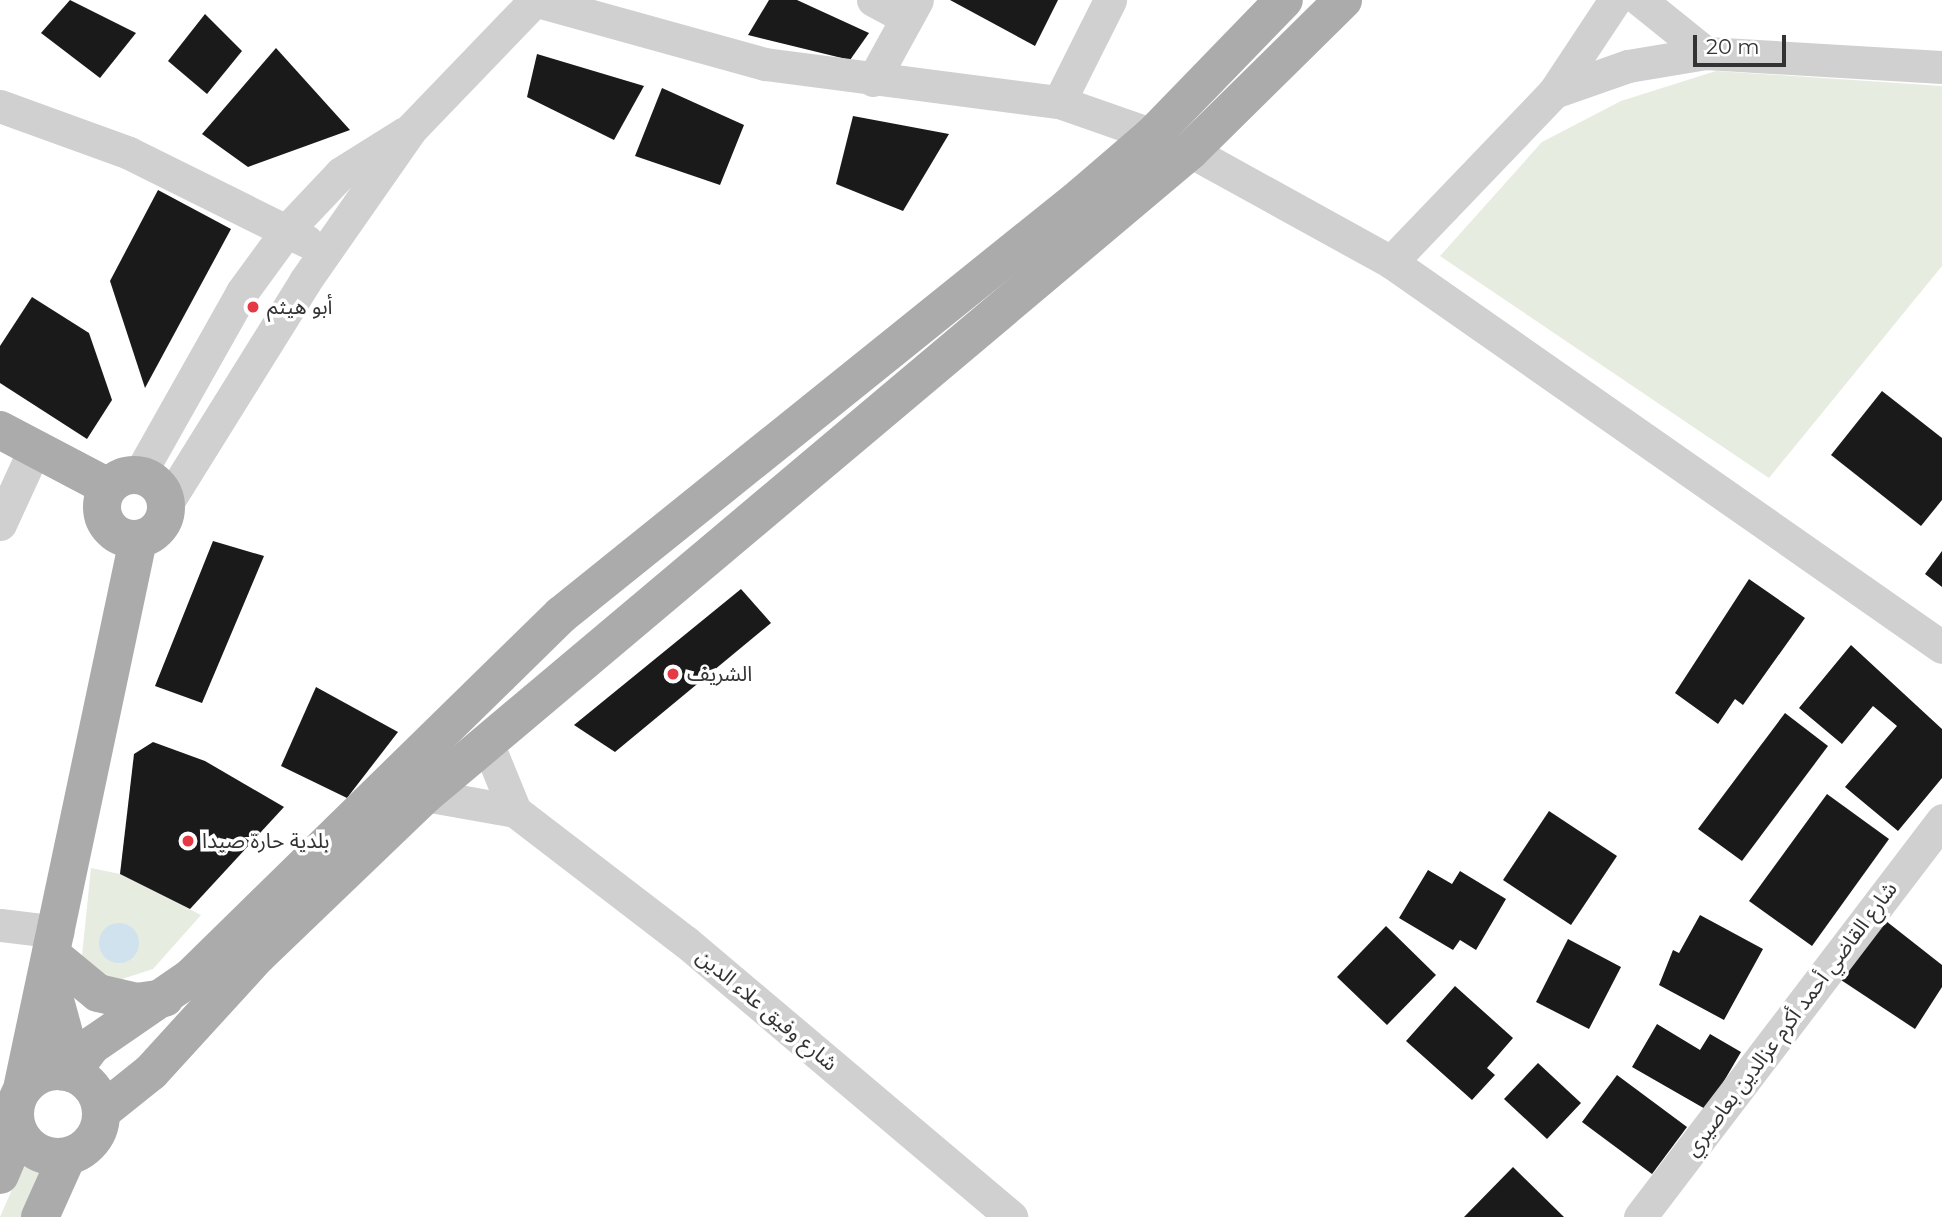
<!DOCTYPE html>
<meta charset="utf-8">
<style>
body{margin:0}
#map{position:relative;width:1942px;height:1217px;overflow:hidden;background:#fff;font-family:Montserrat,"Noto Sans Arabic",sans-serif}
div>[style]{position:absolute}
[style*='--x']{left:calc(var(--x)*1px);top:calc(var(--y)*1px);width:calc(var(--w)*1px);rotate:calc(var(--a)*1deg)}
.green>*{inset:0;background:#e6ecdf}
.water>*{inset:0;background:#cfe2ee}
.round{border-radius:50%}
.building>*{inset:0;background:#1a1a1a}
.minor>*{height:33px;margin:-16.5px;padding:0 16.5px;transform-origin:16.5px;border-radius:16.5px;background:#d0d0d0}
.major>*{height:38px;margin:-19px;padding:0 19px;transform-origin:19px;border-radius:19px;background:#ababab}
.major>.ring{margin:-19px;padding:0;box-sizing:content-box;background:none;border:38px solid #ababab;border-radius:50%}
.dots>*{width:19px;height:19px;translate:-50% -50%;box-sizing:border-box;border:4px solid #fff;border-radius:50%}
span{translate:-50% -50%;white-space:nowrap;text-align:center;line-height:1.15;-webkit-text-stroke:7px #fff;paint-order:stroke}
.poi-label{font-size:21px;color:#333}
.left{translate:0 -50%;text-align:left}
.street-label{font-size:21px;color:#333}
.scale{position:absolute;left:1693px;top:35px;width:93px;height:32px;box-sizing:border-box;border:4px solid #333;border-top:0;padding-left:9px;font-size:21px;line-height:24px;white-space:nowrap;color:#333;-webkit-text-stroke:5px #fff;paint-order:stroke}
</style>
<div id="map">
<div class="green">
<i style="clip-path:polygon(1716px 71px,1942px 86px,1942px 266px,1769px 478px,1440px 256px,1542px 142px,1621px 101px)"></i>
<i style="clip-path:polygon(91px 868px,120px 874px,201px 915px,153px 969px,116px 981px,100px 976px,82px 956px)"></i>
<i style="clip-path:polygon(24px 1162px,48px 1175px,25px 1217px,0 1217px)"></i>
</div>
<div class="water">
<i class="round" style="left:99px;top:923px;width:40px;height:40px"></i>
</div>
<div class="building">
<i style="clip-path:polygon(70px 0,136px 33px,100px 78px,41px 33px)"></i>
<i style="clip-path:polygon(769px 0,797px 0,869px 33px,850px 60px,748px 35px)"></i>
<i style="clip-path:polygon(950px 0,1058px 0,1035px 46px)"></i>
<i style="clip-path:polygon(205px 14px,242px 51px,207px 94px,168px 61px)"></i>
<i style="clip-path:polygon(276px 48px,350px 130px,248px 167px,202px 134px)"></i>
<i style="clip-path:polygon(537px 54px,644px 86px,614px 140px,527px 97px)"></i>
<i style="clip-path:polygon(662px 88px,744px 125px,720px 185px,635px 156px)"></i>
<i style="clip-path:polygon(853px 116px,949px 134px,903px 211px,836px 184px)"></i>
<i style="clip-path:polygon(158px 190px,231px 229px,145px 388px,110px 281px)"></i>
<i style="clip-path:polygon(32px 297px,89px 333px,112px 400px,87px 439px,0 383px,0 346px)"></i>
<i style="clip-path:polygon(1882px 391px,1942px 438px,1942px 500px,1921px 526px,1831px 455px)"></i>
<i style="clip-path:polygon(213px 541px,264px 556px,202px 703px,155px 686px)"></i>
<i style="clip-path:polygon(1942px 551px,1942px 587px,1925px 574px)"></i>
<i style="clip-path:polygon(1749px 579px,1805px 618px,1743px 705px,1735px 699px,1718px 724px,1675px 693px)"></i>
<i style="clip-path:polygon(741px 589px,771px 623px,615px 752px,574px 725px)"></i>
<i style="clip-path:polygon(1851px 645px,1942px 729px,1942px 778px,1898px 831px,1845px 787px,1897px 726px,1873px 706px,1842px 744px,1799px 708px)"></i>
<i style="clip-path:polygon(316px 687px,398px 732px,347px 798px,281px 766px)"></i>
<i style="clip-path:polygon(1785px 713px,1828px 746px,1742px 861px,1698px 829px)"></i>
<i style="clip-path:polygon(153px 742px,205px 761px,284px 807px,190px 909px,120px 874px,134px 754px)"></i>
<i style="clip-path:polygon(1827px 794px,1889px 839px,1812px 946px,1749px 901px)"></i>
<i style="clip-path:polygon(1549px 811px,1617px 856px,1571px 925px,1503px 880px)"></i>
<i style="clip-path:polygon(1428px 870px,1452px 884px,1460px 871px,1506px 899px,1476px 950px,1460px 940px,1453px 950px,1399px 918px)"></i>
<i style="clip-path:polygon(1700px 915px,1763px 949px,1724px 1020px,1659px 985px,1673px 950px,1679px 953px)"></i>
<i style="clip-path:polygon(1886px 921px,1942px 965px,1942px 987px,1915px 1029px,1841px 980px)"></i>
<i style="clip-path:polygon(1386px 926px,1436px 975px,1387px 1025px,1337px 977px)"></i>
<i style="clip-path:polygon(1568px 939px,1621px 967px,1589px 1029px,1536px 1002px)"></i>
<i style="clip-path:polygon(1455px 986px,1513px 1038px,1487px 1068px,1495px 1075px,1472px 1100px,1406px 1041px)"></i>
<i style="clip-path:polygon(1657px 1024px,1700px 1050px,1710px 1034px,1741px 1052px,1707px 1110px,1632px 1067px)"></i>
<i style="clip-path:polygon(1538px 1063px,1581px 1103px,1547px 1139px,1504px 1099px)"></i>
<i style="clip-path:polygon(1617px 1075px,1687px 1127px,1652px 1174px,1582px 1122px)"></i>
<i style="clip-path:polygon(1513px 1167px,1564px 1217px,1464px 1217px)"></i>
</div>
<div class="minor">
<i style="--x:534;--y:0;--w:240;--a:15.5"></i>
<i style="--x:765;--y:64;--w:296;--a:7.4"></i>
<i style="--x:1059;--y:102;--w:100;--a:19.3"></i>
<i style="--x:873;--y:0;--w:38;--a:28"></i>
<i style="--x:1640;--y:0;--w:85;--a:38.8"></i>
<i style="--x:873;--y:80;--w:91;--a:-61.2"></i>
<i style="--x:1554;--y:92;--w:78;--a:-19.4"></i>
<i style="--x:1628;--y:66;--w:79;--a:-9.5"></i>
<i style="--x:1706;--y:53;--w:236;--a:3.4"></i>
<i style="--x:1059;--y:102;--w:114;--a:-63.4"></i>
<i style="--x:0;--y:106;--w:137;--a:20"></i>
<i style="--x:129;--y:153;--w:198;--a:26.4"></i>
<i style="--x:1190;--y:151;--w:230;--a:28.9"></i>
<i style="--x:1391;--y:262;--w:672;--a:34.94"></i>
<i style="--x:1391;--y:262;--w:236;--a:-46.2"></i>
<i style="--x:1554;--y:92;--w:110;--a:-56.5"></i>
<i style="--x:139;--y:475;--w:210;--a:-60.6"></i>
<i style="--x:242;--y:292;--w:78;--a:-53.9"></i>
<i style="--x:288;--y:229;--w:77;--a:-46.6"></i>
<i style="--x:341;--y:173;--w:73;--a:-32.2"></i>
<i style="--x:167;--y:503;--w:261;--a:-58.1"></i>
<i style="--x:305;--y:281;--w:185;--a:-55.1"></i>
<i style="--x:411;--y:129;--w:179;--a:-46.1"></i>
<i style="--x:0;--y:524;--w:84;--a:-65.3"></i>
<i style="--x:486;--y:740;--w:77;--a:67.8"></i>
<i style="--x:425;--y:795;--w:91;--a:10.1"></i>
<i style="--x:515;--y:811;--w:215;--a:37.5"></i>
<i style="--x:686;--y:942;--w:426;--a:40.2"></i>
<i style="--x:0;--y:925;--w:58;--a:6.9"></i>
<i style="--x:1640;--y:1217;--w:499;--a:-52.7"></i>
</div>
<div class="major">
<i style="--x:0;--y:430;--w:122;--a:27.8"></i>
<i class="ring" style="left:102px;top:475px;width:26px;height:26px"></i>
<i style="--x:53;--y:956;--w:58;--a:39.4"></i>
<i style="--x:98;--y:993;--w:39;--a:13"></i>
<i style="--x:136;--y:1002;--w:29;--a:-8"></i>
<i style="--x:50;--y:982;--w:64;--a:74.7"></i>
<i style="--x:67;--y:1044;--w:28;--a:100"></i>
<i class="ring" style="left:15px;top:1071px;width:48px;height:48px"></i>
<i style="--x:71;--y:1073;--w:34;--a:-53"></i>
<i style="--x:91;--y:1046;--w:120;--a:-34.5"></i>
<i style="--x:190;--y:978;--w:519;--a:-44.38"></i>
<i style="--x:561;--y:615;--w:669;--a:-38.81"></i>
<i style="--x:1082;--y:196;--w:94;--a:-40.7"></i>
<i style="--x:1153;--y:135;--w:188;--a:-45.9"></i>
<i style="--x:22;--y:1089;--w:561;--a:-78.07"></i>
<i style="--x:101;--y:1112;--w:64;--a:-38.7"></i>
<i style="--x:151;--y:1072;--w:157;--a:-47.6"></i>
<i style="--x:257;--y:956;--w:233;--a:-43.8"></i>
<i style="--x:425;--y:795;--w:1000;--a:-40.09"></i>
<i style="--x:1190;--y:151;--w:215;--a:-44.6"></i>
<i style="--x:0;--y:1175;--w:47;--a:-67.3"></i>
<i style="--x:40;--y:1217;--w:66;--a:-65.8"></i>
</div>
<div class="dots">
<i style="left:253px;top:307px;background:#e63946"></i>
<i style="left:673px;top:674px;background:#e63946"></i>
<i style="left:188px;top:841px;background:#e63946"></i>
</div>
<div class="poi-label">
<span class="left" style="left:267px;top:307px">أبو هيثم</span>
<span class="left" style="left:687px;top:674px">الشريف</span>
<span class="left" style="left:202px;top:841px">بلدية حارة صيدا</span>
</div>
<div class="street-label">
<span style="left:767px;top:1010px;rotate:40deg">شارع وفيق علاء الدين</span>
<span style="left:1791px;top:1019px;rotate:-53deg">شارع القاضي أحمد أكرم عزالدين بعاصيري</span>
</div>
<div class="scale">20 m</div>
</div>
